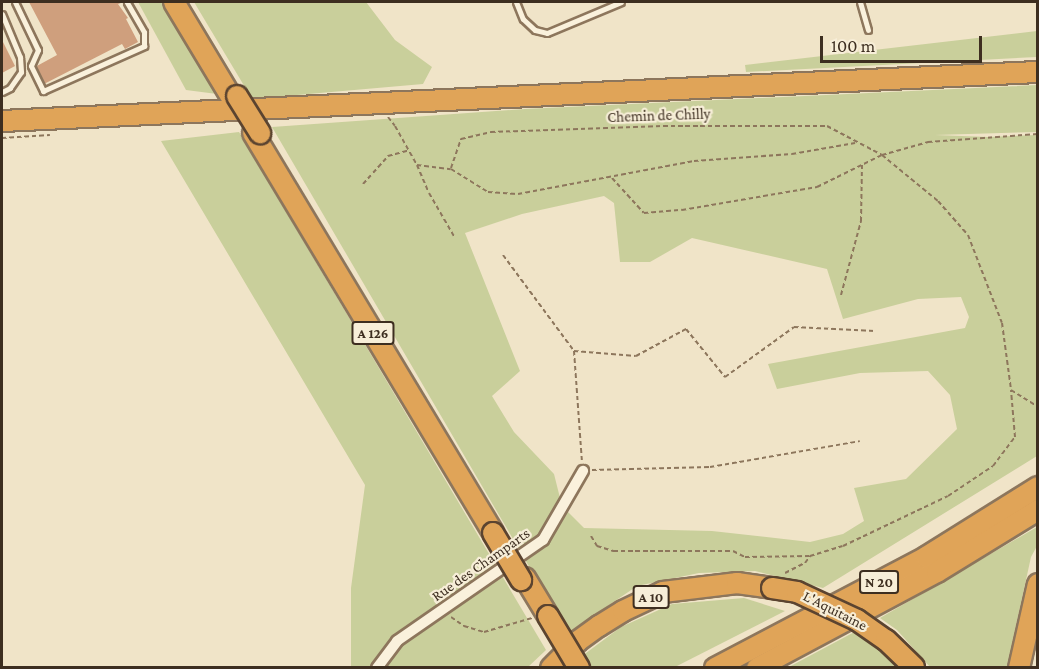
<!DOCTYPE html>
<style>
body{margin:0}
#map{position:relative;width:1039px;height:669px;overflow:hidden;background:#f0e4c8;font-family:"Crimson Pro",serif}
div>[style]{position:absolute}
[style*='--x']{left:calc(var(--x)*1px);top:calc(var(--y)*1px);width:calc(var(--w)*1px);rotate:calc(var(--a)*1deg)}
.green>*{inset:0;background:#c9cf9b}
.building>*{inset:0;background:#cf9f7d}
.path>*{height:2px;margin-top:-1px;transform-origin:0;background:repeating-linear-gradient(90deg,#8d765c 0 4.5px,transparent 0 7.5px)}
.roads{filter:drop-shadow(2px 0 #8d765c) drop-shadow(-2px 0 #8d765c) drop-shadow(0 2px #8d765c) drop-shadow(0 -2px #8d765c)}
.lane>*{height:5px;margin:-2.5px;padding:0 2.5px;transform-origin:2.5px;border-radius:2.5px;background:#faf1dc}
.street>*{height:10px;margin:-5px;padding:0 5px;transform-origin:5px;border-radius:5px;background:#faf1dc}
.highway>*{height:20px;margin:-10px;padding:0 10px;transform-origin:10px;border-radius:10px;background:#e0a458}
.bridges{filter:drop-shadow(2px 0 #5b4430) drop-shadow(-2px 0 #5b4430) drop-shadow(0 2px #5b4430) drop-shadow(0 -2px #5b4430)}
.highway-bridge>*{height:20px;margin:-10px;padding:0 10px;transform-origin:10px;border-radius:10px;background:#e0a458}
span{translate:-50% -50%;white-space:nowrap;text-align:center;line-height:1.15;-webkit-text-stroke:4.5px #f7eed8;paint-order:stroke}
.shield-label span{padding:2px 4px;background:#f7eed8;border:2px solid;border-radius:4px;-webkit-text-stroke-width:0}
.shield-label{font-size:14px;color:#3d2e20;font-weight:700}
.street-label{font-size:15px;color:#3d2e20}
.frame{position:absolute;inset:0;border:3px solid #3d2e20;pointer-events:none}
.scale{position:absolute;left:820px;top:36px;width:162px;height:27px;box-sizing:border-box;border:3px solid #3d2e20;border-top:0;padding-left:8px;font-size:18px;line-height:21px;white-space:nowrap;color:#3d2e20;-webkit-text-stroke:4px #f7eed8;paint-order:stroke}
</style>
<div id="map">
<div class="green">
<i style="clip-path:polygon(138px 2px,162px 2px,217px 94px,186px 90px)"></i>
<i style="clip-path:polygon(194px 2px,366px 2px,395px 40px,432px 67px,423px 84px,252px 99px)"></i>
<i style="clip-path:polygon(1037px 31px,1037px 57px,746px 72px,745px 65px)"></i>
<i style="clip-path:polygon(evenodd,1037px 85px,1037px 132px,935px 135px,988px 137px,1037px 135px,1037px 456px,823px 588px,755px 571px,699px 573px,637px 586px,568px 633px,272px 127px,525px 109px,1037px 85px,604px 196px,614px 203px,620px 262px,650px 262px,692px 238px,827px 269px,843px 319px,918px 299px,961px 297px,969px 317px,965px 328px,768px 364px,777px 389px,860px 373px,928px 371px,950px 395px,957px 429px,906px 479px,854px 488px,864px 521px,843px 534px,810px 542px,712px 531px,584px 528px,562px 506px,554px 474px,514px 432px,492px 396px,520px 371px,465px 233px,522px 214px,604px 196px)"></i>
<i style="clip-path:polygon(239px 132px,546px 650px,528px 667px,351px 667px,351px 588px,365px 485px,161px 141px)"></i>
<i style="clip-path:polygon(1037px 527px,1037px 546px,1031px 557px,1007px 667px,930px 667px,897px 630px,880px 618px)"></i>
<i style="clip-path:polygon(744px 598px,785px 611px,675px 667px,589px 667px,582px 656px,621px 627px,672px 604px)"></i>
<i style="clip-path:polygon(860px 629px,878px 643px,897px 667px,787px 668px)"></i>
</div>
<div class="building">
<i style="clip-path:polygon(29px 2px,124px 2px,118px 4px,128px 18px,126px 19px,138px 42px,125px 49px,122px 44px,44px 84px,35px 67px,57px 55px)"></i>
<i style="clip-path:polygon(2px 40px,15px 66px,2px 73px)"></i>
</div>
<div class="path">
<i style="--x:388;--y:117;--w:11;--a:52"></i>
<i style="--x:395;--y:126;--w:45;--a:60.6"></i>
<i style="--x:417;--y:165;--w:34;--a:7"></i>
<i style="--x:451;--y:169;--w:44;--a:31.9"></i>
<i style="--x:488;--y:192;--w:30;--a:4"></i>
<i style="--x:518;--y:194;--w:179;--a:-10.6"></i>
<i style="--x:694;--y:161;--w:98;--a:-4.1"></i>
<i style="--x:792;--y:154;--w:64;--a:-9.9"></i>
<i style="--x:2;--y:138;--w:48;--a:-3.6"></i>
<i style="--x:417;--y:165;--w:30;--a:67"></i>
<i style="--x:429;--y:193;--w:52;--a:60"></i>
<i style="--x:451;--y:168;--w:31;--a:-71"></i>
<i style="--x:461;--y:139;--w:31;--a:-13"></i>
<i style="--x:491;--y:132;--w:172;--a:-2"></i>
<i style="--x:663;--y:126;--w:164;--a:0"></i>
<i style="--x:827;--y:126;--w:62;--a:27.8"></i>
<i style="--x:882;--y:155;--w:48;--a:-15.8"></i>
<i style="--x:928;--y:142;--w:110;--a:-4.2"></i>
<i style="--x:612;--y:178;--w:47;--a:47.6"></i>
<i style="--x:644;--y:213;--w:38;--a:-5"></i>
<i style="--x:682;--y:210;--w:137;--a:-9.7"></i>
<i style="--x:817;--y:187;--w:72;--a:-26.2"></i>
<i style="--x:882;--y:155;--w:72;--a:39.4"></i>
<i style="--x:938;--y:201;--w:45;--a:48.6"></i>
<i style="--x:968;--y:235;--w:94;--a:68.9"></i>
<i style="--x:1002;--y:323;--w:68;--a:82.3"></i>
<i style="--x:1011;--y:390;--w:32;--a:32"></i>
<i style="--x:363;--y:184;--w:38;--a:-48"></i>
<i style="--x:388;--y:156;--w:20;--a:-15"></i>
<i style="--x:503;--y:255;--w:119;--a:53.5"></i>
<i style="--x:574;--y:351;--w:111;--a:85.9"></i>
<i style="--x:841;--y:295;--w:77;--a:-74.9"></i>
<i style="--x:861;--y:221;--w:56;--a:-89"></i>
<i style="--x:574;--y:351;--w:62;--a:4.6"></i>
<i style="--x:636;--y:356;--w:57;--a:-28.4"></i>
<i style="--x:686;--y:329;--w:62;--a:50.9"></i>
<i style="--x:725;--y:377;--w:85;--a:-35.9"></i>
<i style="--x:794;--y:327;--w:81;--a:2.8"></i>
<i style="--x:592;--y:470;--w:118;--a:-1.5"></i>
<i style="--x:710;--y:467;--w:152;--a:-9.8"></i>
<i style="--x:591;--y:536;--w:12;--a:59"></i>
<i style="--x:597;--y:546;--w:17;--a:17"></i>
<i style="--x:613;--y:551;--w:120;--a:0"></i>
<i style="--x:733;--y:551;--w:13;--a:27"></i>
<i style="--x:745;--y:557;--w:65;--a:-0.9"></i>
<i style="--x:810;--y:556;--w:34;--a:-17"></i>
<i style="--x:843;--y:546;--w:116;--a:-25.5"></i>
<i style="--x:948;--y:496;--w:54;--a:-33.7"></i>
<i style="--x:993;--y:466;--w:36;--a:-53"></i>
<i style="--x:1015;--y:437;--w:47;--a:-94.9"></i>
<i style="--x:785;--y:573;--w:22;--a:-27"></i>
<i style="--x:805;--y:563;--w:9;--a:-54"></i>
<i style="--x:451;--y:617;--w:16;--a:35"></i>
<i style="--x:464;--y:626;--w:21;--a:17"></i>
<i style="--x:484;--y:632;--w:50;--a:-16.3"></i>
</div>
<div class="roads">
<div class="lane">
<i style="--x:15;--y:2;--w:53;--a:64.4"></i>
<i style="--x:38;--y:50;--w:17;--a:114"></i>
<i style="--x:31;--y:66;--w:28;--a:64"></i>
<i style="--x:43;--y:91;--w:111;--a:-24"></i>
<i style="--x:144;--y:46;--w:14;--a:-90"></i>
<i style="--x:144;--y:32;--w:34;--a:-120"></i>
<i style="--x:516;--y:2;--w:18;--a:68"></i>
<i style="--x:523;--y:19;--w:16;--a:43"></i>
<i style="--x:535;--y:30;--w:12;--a:14"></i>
<i style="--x:547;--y:33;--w:80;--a:-22.7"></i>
<i style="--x:860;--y:2;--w:29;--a:74"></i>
<i style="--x:2;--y:14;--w:47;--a:67.3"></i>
<i style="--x:20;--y:57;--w:15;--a:86"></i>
<i style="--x:21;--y:72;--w:19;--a:125"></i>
<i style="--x:10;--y:88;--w:9;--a:153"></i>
</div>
<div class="street">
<i style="--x:377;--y:668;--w:34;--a:-53"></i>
<i style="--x:397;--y:641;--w:178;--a:-34.7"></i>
<i style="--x:543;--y:540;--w:80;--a:-59.9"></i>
</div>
<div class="highway">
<i style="--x:174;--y:2;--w:111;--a:59"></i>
<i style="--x:2;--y:121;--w:1037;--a:-2.71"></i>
<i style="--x:253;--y:133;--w:466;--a:59"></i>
<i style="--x:525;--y:578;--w:44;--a:58.8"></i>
<i style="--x:551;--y:668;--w:38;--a:-45"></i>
<i style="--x:578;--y:641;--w:26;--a:-36"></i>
<i style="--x:599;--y:626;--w:28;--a:-32"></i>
<i style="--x:623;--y:611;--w:44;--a:-25.4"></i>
<i style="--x:663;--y:592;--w:75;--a:-6.9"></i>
<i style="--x:737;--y:583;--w:35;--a:8"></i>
<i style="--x:715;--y:668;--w:238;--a:-27.7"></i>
<i style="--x:926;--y:557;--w:132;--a:-32"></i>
<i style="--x:757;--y:668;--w:204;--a:-28.1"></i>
<i style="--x:937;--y:572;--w:119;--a:-31.5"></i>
<i style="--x:1019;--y:668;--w:86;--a:-77.3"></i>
</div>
</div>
<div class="bridges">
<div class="highway-bridge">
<i style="--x:237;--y:96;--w:44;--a:58.1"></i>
<i style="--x:493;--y:533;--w:55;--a:59.2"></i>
<i style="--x:772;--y:588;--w:25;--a:9"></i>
<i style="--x:797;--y:592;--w:66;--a:25"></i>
<i style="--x:857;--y:620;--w:35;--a:35"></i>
<i style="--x:886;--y:640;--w:39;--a:44"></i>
<i style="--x:548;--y:616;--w:61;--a:59.2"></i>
</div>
</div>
<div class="shield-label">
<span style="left:373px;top:333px">A 126</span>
<span style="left:879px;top:582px">N 20</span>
<span style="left:651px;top:597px">A 10</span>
</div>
<div class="street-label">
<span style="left:659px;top:116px;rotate:-2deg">Chemin de Chilly</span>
<span style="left:481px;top:565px;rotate:-35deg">Rue des Champarts</span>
<span style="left:835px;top:611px;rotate:27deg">L'Aquitaine</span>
</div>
<div class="frame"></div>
<div class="scale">100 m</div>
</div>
